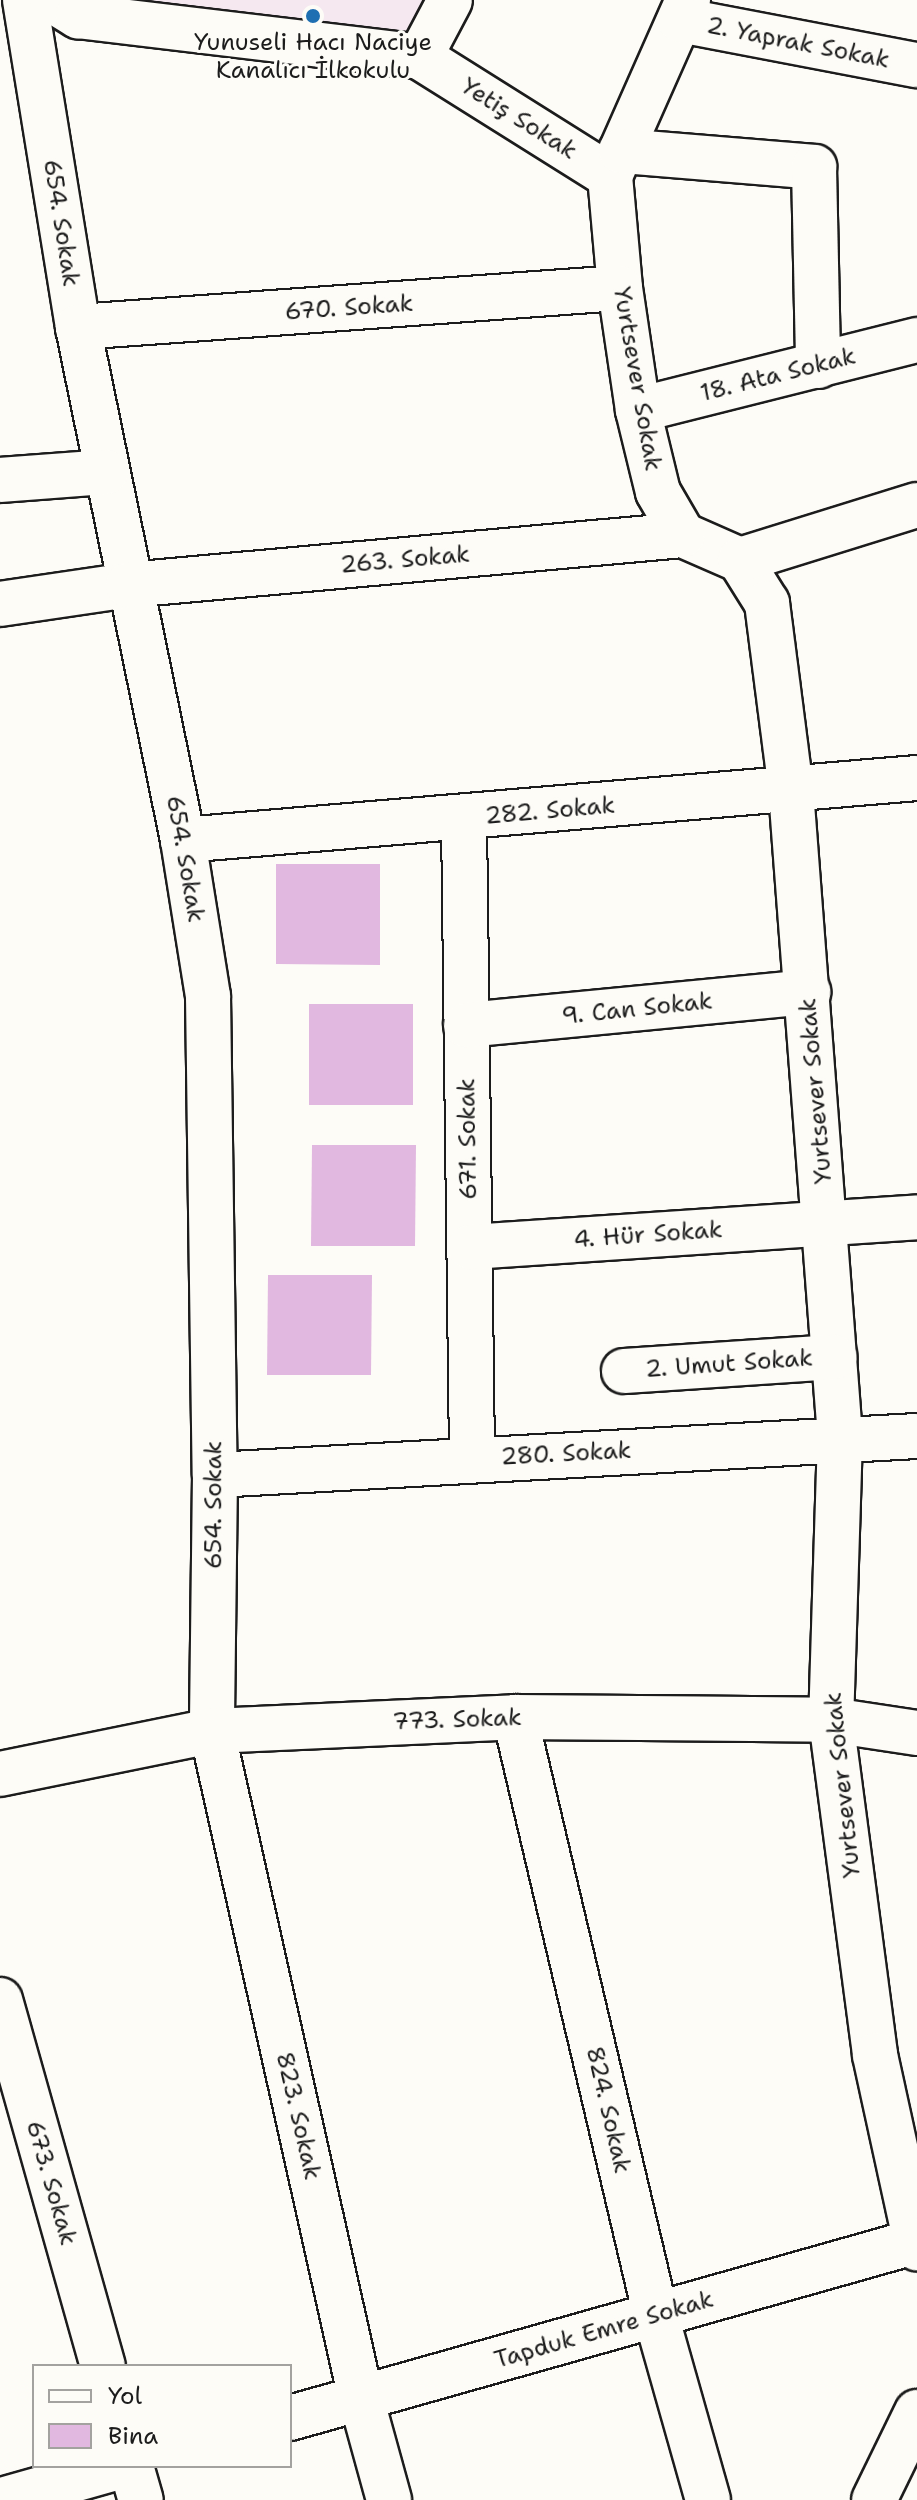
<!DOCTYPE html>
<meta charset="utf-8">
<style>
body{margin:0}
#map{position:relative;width:917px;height:2500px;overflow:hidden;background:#fdfcf7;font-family:"Shantell Sans",sans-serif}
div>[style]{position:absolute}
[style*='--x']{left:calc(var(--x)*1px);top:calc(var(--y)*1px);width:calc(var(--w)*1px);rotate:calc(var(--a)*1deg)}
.built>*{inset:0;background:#f5e8f0}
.building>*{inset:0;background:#e1b8e0}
.roads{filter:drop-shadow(2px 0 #1c1c1c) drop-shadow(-2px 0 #1c1c1c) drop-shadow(0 2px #1c1c1c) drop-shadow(0 -2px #1c1c1c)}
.minor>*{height:44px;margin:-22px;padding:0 22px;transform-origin:22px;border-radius:22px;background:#fdfcf7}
.dots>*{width:22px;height:22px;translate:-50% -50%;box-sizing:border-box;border:4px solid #fdfcf7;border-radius:50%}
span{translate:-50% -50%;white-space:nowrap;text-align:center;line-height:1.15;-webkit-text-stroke:6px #fdfcf7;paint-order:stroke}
.poi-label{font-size:24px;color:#1c1c1c}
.street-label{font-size:24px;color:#1c1c1c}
.legend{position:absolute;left:32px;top:2364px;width:260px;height:104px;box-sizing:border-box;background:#fdfcf7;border:2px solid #a3a29f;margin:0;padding:10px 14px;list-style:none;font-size:24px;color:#1c1c1c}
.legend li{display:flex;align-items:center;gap:16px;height:40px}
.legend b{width:40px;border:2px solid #a3a29f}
</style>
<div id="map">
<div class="built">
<i style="clip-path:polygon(97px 0,425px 0,410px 32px,391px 42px)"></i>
</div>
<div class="building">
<i style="clip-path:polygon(276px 864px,380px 864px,380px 965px,276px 964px)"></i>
<i style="clip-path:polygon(309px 1004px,413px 1004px,413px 1105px,309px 1105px)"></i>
<i style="clip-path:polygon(312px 1145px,416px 1145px,415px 1246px,311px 1246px)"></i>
<i style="clip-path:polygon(268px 1275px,372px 1275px,371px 1375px,267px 1375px)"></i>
</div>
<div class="roads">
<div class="minor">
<i style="--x:25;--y:0;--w:331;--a:80.8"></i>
<i style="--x:78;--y:327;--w:524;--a:78.43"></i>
<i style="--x:183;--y:840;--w:158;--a:80.9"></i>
<i style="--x:208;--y:996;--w:479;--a:89.2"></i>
<i style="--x:215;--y:1475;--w:256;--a:90.7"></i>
<i style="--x:212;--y:1731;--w:683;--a:77.41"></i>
<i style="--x:361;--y:2398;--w:106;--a:74.6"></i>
<i style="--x:52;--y:0;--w:31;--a:32"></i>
<i style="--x:78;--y:16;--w:344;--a:6.8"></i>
<i style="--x:420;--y:57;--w:224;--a:32.1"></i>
<i style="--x:688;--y:0;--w:193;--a:113.9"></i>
<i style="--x:610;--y:176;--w:112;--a:84.9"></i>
<i style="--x:620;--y:288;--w:123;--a:81.6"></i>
<i style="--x:638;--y:410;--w:84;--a:76.3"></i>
<i style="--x:658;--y:492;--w:50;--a:59.8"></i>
<i style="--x:683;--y:535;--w:62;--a:23.7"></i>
<i style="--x:740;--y:560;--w:51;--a:57.9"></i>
<i style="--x:767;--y:603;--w:190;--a:82.7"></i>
<i style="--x:791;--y:791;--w:648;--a:85.66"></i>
<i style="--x:840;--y:1437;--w:283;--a:91.8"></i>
<i style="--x:831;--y:1720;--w:338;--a:82.5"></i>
<i style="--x:875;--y:2055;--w:198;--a:77.7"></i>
<i style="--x:680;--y:20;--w:241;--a:10.8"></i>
<i style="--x:420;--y:57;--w:64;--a:-62.2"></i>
<i style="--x:621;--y:151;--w:194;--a:4.7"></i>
<i style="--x:814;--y:167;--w:199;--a:88.8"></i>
<i style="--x:78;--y:327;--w:543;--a:-4.12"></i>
<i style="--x:638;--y:410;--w:288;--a:-14.1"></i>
<i style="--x:0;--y:480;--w:106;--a:-4.3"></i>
<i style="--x:740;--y:560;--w:185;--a:-17.3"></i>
<i style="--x:0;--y:604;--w:129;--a:-8.4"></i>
<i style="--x:128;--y:585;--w:557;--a:-5.15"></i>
<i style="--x:464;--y:819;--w:640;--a:89.28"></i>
<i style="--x:183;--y:840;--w:737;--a:-4.83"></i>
<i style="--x:466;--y:1025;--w:344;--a:-5.5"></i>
<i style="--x:470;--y:1247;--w:448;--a:-3.8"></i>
<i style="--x:624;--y:1371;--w:211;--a:-3.8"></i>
<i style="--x:215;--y:1475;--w:703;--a:-3.18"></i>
<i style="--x:515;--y:1717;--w:615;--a:76.75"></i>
<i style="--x:656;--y:2316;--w:191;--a:74.2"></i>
<i style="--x:0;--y:1774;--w:216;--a:-11.5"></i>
<i style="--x:212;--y:1731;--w:303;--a:-2.6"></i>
<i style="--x:515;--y:1717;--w:316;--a:0.5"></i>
<i style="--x:831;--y:1720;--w:87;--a:8.6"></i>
<i style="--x:0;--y:2000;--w:380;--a:74.3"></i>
<i style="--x:290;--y:2418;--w:652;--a:-15.76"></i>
<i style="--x:131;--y:2466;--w:35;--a:74"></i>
<i style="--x:2;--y:2500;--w:125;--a:-15.8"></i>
<i style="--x:874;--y:2500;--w:98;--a:-64"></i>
</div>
</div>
<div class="dots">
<i style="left:313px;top:16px;background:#1f6fb2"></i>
</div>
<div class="poi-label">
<span style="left:313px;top:57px">Yunuseli Hacı Naciye<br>Kanalıcı İlkokulu</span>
</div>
<div class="street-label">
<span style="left:798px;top:43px;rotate:11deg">2. Yaprak Sokak</span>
<span style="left:519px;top:119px;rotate:32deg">Yetiş Sokak</span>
<span style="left:61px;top:223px;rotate:81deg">654. Sokak</span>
<span style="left:349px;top:308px;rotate:-4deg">670. Sokak</span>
<span style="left:778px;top:375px;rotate:-14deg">18. Ata Sokak</span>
<span style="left:637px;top:379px;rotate:80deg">Yurtsever Sokak</span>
<span style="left:405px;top:560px;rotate:-5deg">263. Sokak</span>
<span style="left:550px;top:811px;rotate:-5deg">282. Sokak</span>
<span style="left:185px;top:859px;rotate:80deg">654. Sokak</span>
<span style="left:637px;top:1009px;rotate:-6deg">9. Can Sokak</span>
<span style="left:816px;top:1091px;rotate:-95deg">Yurtsever Sokak</span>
<span style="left:468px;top:1139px;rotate:-91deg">671. Sokak</span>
<span style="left:648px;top:1235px;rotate:-4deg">4. Hür Sokak</span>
<span style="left:729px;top:1364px;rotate:-4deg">2. Umut Sokak</span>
<span style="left:566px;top:1454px;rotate:-3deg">280. Sokak</span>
<span style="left:214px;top:1505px;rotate:-90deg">654. Sokak</span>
<span style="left:457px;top:1720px;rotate:-2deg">773. Sokak</span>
<span style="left:843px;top:1785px;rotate:-96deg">Yurtsever Sokak</span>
<span style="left:608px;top:2110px;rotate:77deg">824. Sokak</span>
<span style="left:298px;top:2116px;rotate:77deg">823. Sokak</span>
<span style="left:51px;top:2183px;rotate:74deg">673. Sokak</span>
<span style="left:604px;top:2330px;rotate:-16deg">Tapduk Emre Sokak</span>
</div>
<ul class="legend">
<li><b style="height:10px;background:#fdfcf7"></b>Yol</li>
<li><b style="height:22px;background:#e1b8e0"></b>Bina</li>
</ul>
</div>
